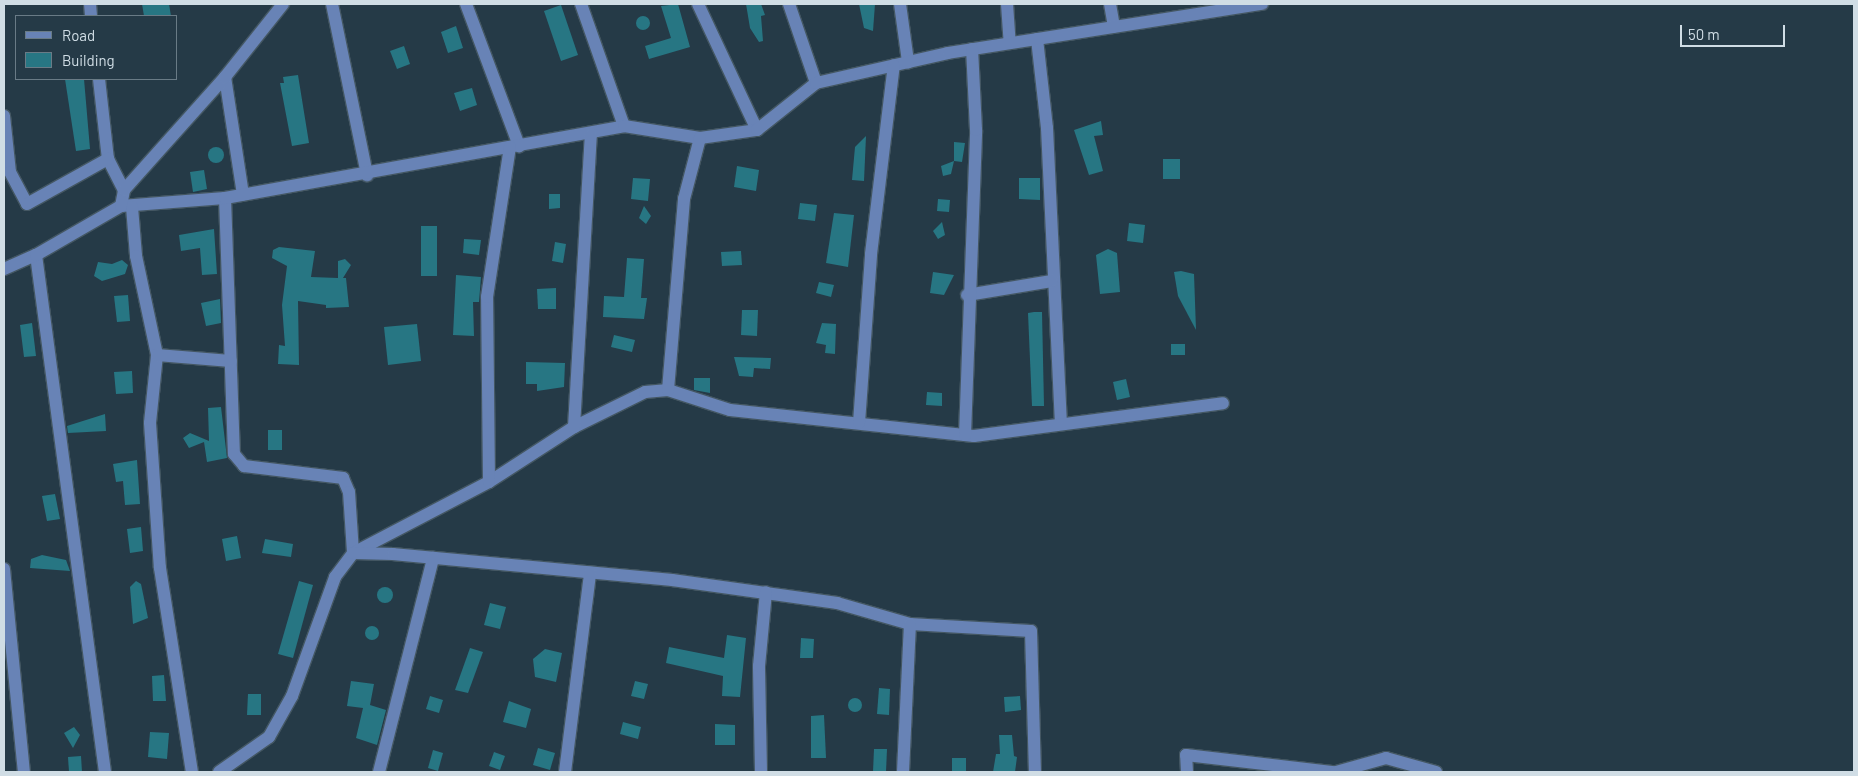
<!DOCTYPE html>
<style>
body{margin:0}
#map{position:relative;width:1858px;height:776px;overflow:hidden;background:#253a47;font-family:Barlow,sans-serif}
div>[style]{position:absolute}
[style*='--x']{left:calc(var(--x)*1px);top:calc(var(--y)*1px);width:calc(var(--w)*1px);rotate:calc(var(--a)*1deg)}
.building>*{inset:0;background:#277683}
.round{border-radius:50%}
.roads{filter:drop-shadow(1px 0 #445763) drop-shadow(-1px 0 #445763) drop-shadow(0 1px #445763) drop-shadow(0 -1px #445763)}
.minor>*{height:12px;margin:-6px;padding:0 6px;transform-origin:6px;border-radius:6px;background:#6883b6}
span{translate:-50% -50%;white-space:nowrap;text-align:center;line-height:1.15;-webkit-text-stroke:4px #253a47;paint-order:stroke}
.frame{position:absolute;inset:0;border:5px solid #d0dde5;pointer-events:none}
.legend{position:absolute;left:15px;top:15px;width:162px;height:65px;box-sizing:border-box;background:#253a47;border:1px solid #697b86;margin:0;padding:6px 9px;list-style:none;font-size:15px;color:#d0dde5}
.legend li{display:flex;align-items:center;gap:10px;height:25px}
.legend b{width:25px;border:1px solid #697b86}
.scale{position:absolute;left:1680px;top:25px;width:105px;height:22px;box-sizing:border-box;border:2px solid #d0dde5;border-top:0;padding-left:6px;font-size:15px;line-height:18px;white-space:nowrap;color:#d0dde5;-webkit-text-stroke:4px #253a47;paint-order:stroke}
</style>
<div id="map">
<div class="building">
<i style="clip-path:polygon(142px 4px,169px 4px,171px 16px,144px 16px)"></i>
<i style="clip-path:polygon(678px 4px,690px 47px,649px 59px,645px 46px,671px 38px,661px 6px)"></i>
<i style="clip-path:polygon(746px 4px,761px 4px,765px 15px,761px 16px,763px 41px,759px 42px,750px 28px)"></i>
<i style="clip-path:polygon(859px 4px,875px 4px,873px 31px,864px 28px)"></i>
<i style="clip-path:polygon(561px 5px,578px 55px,561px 61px,544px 11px)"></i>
<i class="round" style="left:636px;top:16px;width:14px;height:14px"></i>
<i style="clip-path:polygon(456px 26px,463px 48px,448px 53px,441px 32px)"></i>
<i style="clip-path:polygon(404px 46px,410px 64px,397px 69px,390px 51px)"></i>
<i style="clip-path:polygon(298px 75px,309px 143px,292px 146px,280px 83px,284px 83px,283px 77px)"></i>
<i style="clip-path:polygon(65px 79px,84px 79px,90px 149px,76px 151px)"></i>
<i style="clip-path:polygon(472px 88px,477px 105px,460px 111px,454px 93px)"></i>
<i style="clip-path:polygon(1101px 121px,1103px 135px,1094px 136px,1103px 171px,1089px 175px,1074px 130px)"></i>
<i style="clip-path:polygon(866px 136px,864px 181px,852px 180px,855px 147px)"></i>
<i style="clip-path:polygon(954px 142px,965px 143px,962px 162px,954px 161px,951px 174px,943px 176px,941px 166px,954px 161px)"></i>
<i class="round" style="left:208px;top:147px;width:16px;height:16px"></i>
<i style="clip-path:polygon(1163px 159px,1180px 159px,1180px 179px,1163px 179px)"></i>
<i style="clip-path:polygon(737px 166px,759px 170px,756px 191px,734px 187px)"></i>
<i style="clip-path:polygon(204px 170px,207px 189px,193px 192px,190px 172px)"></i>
<i style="clip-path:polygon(633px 178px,650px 179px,648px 201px,631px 199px)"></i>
<i style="clip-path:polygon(1019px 178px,1040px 178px,1040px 200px,1019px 199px)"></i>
<i style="clip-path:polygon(549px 194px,560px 194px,560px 208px,549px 209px)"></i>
<i style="clip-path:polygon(938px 199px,950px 200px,949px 212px,937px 211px)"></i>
<i style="clip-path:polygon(800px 203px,817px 205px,815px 221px,798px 219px)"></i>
<i style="clip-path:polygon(644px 206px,651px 216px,646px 224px,639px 218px)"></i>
<i style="clip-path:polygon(834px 213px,854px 215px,848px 267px,826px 263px)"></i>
<i style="clip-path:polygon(942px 222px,945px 235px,938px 239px,933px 231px)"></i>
<i style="clip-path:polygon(1129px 223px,1145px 225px,1143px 243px,1127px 241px)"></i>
<i style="clip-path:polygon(421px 226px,437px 226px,437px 276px,421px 276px)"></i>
<i style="clip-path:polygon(214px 229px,217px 274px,202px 275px,200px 248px,181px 251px,179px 235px)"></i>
<i style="clip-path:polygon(464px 239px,481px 240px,479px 255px,463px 253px)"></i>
<i style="clip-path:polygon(555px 242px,566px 244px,563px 263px,552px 261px)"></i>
<i style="clip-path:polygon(279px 247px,315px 251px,311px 277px,338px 278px,338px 261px,345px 259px,351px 265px,343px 278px,346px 278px,349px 307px,326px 308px,326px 305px,298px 301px,299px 365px,278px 364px,279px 345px,285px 346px,282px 305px,287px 266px,272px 258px,273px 250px)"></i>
<i style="clip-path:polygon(1108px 249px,1117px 253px,1120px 292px,1100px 294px,1096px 255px)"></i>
<i style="clip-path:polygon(741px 251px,742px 265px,722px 266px,721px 252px)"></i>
<i style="clip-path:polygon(627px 258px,644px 259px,641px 298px,647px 298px,644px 319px,603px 317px,604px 296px,624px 297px)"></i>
<i style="clip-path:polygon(122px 260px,128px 265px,125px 274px,102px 281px,94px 276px,98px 262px,112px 264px)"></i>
<i style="clip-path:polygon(1181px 271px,1194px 274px,1196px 330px,1178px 296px,1174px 272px)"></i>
<i style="clip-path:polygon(933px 272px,954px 275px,944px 295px,930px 293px)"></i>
<i style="clip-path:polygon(456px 275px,481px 277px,479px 302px,473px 302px,474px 336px,453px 335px)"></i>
<i style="clip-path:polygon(819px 282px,834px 285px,831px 297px,816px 293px)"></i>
<i style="clip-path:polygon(556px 288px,556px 309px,538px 309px,537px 289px)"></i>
<i style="clip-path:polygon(128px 295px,130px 321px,117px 322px,114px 296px)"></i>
<i style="clip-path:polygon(220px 299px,221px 323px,206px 326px,201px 303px)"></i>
<i style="clip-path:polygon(742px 310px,758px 310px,757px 336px,741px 335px)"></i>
<i style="clip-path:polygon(1034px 312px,1042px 312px,1044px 406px,1032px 406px,1028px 313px)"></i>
<i style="clip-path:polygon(32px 323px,36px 356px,24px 357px,20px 325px)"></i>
<i style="clip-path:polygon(822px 323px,836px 324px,835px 354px,825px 353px,826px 345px,816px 343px)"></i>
<i style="clip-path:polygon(417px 324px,421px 361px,388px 365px,384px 327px)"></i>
<i style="clip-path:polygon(614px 335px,635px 340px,632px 352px,611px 347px)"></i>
<i style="clip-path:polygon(1171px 344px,1185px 344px,1185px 355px,1171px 355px)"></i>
<i style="clip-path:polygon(734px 357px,771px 358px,770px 369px,754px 368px,753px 377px,739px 376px)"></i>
<i style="clip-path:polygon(526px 362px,565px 363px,564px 387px,537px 391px,537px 384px,526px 384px)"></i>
<i style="clip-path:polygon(132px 371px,133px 393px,116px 394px,114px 372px)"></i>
<i style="clip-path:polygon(694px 378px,710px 378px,710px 393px,694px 390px)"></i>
<i style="clip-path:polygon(1126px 379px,1130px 397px,1117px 400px,1113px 382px)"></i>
<i style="clip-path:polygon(927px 392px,942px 393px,942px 406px,926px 405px)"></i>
<i style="clip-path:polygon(221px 407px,227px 458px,207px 462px,204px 442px,189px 448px,183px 438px,190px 433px,209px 441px,208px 408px)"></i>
<i style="clip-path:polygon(105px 414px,106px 431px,68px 433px,67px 426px)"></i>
<i style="clip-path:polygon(268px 430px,282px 430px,282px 450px,268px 450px)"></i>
<i style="clip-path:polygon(137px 460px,140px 504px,125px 505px,123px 481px,116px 482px,113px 464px)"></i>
<i style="clip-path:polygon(55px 494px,60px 519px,47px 521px,42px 496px)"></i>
<i style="clip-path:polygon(141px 527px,143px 551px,130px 553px,127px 529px)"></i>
<i style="clip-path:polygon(237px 536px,241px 558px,226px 561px,222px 539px)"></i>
<i style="clip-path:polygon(265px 539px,293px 544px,291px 557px,262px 553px)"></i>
<i style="clip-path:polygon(42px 555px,66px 560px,70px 571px,30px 568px,31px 559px)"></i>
<i style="clip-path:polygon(136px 581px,141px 584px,148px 618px,133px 624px,130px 587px)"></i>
<i style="clip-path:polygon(299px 581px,313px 585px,293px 658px,278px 654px)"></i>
<i class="round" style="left:377px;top:587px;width:16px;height:16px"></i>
<i style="clip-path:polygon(490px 603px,506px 607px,500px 629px,484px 625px)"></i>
<i class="round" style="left:365px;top:626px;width:14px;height:14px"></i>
<i style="clip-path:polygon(727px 635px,746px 638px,740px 697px,722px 696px,723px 676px,666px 663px,669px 647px,724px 658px)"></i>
<i style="clip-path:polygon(801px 638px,814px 639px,813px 658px,800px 658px)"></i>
<i style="clip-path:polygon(470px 648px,483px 652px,468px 693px,455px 690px)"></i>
<i style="clip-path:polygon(545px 649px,562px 653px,556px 682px,535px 677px,533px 659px)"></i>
<i style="clip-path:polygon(164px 675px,166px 701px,153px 701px,152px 676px)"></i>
<i style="clip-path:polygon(351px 681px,374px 684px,370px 705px,386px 710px,377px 745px,356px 738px,363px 708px,347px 706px)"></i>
<i style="clip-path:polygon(635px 681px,648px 684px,644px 699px,631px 696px)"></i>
<i style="clip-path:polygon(879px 688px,890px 689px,889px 715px,877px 714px)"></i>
<i style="clip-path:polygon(248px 694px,261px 694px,261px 715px,247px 715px)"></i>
<i style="clip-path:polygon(430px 696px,443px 700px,439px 713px,426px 709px)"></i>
<i style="clip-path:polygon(1020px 696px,1021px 710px,1005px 712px,1004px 697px)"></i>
<i class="round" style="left:848px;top:698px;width:14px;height:14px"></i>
<i style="clip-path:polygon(509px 701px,531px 709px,526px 728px,503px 722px)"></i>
<i style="clip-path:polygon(824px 715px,826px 758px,811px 758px,811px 716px)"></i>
<i style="clip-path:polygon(623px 722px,641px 727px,638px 739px,620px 734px)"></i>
<i style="clip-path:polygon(715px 724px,735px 725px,735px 745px,715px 745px)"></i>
<i style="clip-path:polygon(74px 727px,80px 735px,73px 748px,64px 733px)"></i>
<i style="clip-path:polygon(150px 732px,169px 733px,167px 759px,148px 757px)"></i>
<i style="clip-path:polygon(999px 735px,1012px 735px,1014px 756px,1017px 757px,1015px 772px,993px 772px,996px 754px,1000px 754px)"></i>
<i style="clip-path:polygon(538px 748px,555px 753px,550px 770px,533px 765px)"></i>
<i style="clip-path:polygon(874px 749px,887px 749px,886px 772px,873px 772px)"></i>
<i style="clip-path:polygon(433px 750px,443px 753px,438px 771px,428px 768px)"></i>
<i style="clip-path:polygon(494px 752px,505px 756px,500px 770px,489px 766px)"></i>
<i style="clip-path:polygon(81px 756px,82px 772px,69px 772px,68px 757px)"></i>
<i style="clip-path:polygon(952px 758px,966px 758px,966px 772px,952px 772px)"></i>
</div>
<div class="roads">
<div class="minor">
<i style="--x:90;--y:4;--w:12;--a:85"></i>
<i style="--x:332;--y:4;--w:175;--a:78.4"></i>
<i style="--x:466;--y:4;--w:152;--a:69.5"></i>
<i style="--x:581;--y:4;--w:129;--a:70.6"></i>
<i style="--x:698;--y:4;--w:139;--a:64.9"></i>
<i style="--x:789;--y:4;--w:83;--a:71.1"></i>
<i style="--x:900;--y:4;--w:59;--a:82.1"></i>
<i style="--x:1007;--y:4;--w:39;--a:86"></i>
<i style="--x:1110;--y:4;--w:23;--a:80"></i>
<i style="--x:1037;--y:39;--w:90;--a:83.6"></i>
<i style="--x:1047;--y:128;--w:296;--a:87.3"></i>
<i style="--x:225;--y:77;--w:119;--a:81.3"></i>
<i style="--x:99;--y:79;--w:81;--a:83.6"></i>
<i style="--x:108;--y:159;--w:35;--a:63"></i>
<i style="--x:4;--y:116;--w:56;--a:83.9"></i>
<i style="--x:10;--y:172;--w:36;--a:62"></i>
<i style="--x:27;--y:204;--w:93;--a:-29.1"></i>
<i style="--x:225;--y:198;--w:256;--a:88"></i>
<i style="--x:234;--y:454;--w:16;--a:50"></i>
<i style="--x:244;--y:466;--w:100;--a:6.9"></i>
<i style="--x:343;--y:478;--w:15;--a:67"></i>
<i style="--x:349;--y:492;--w:61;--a:86.2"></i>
<i style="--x:353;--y:553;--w:153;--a:-27.6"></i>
<i style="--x:489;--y:482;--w:101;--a:-32.9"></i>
<i style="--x:574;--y:427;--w:79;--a:-26.2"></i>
<i style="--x:645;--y:392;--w:23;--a:-5"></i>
<i style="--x:668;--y:390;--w:65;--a:17.9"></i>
<i style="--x:730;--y:410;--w:245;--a:6.1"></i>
<i style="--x:974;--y:436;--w:251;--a:-7.5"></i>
<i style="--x:121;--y:206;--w:104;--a:-4.4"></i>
<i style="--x:225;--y:198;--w:405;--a:-10.2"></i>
<i style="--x:624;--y:126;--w:77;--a:9"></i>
<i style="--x:700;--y:138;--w:58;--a:-8"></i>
<i style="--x:757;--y:130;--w:75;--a:-38.5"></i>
<i style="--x:816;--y:83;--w:135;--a:-12.8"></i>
<i style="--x:948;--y:53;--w:318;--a:-8.9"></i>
<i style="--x:132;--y:207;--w:49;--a:85.3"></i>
<i style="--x:136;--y:256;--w:101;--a:78"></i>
<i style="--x:157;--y:355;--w:68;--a:95.9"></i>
<i style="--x:150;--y:423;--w:145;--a:86.1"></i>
<i style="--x:160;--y:568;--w:206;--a:81.1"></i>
<i style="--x:36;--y:255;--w:522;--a:82.4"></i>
<i style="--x:4;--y:269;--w:35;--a:-24"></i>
<i style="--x:36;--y:255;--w:98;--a:-30"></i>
<i style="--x:121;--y:206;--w:16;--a:-79"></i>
<i style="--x:124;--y:190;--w:152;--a:-48.2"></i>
<i style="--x:225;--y:77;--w:93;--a:-51.5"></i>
<i style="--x:967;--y:295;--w:86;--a:-9.4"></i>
<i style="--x:157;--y:355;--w:74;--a:4.6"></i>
<i style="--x:668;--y:390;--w:192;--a:-85.2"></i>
<i style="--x:684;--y:199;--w:63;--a:-75.3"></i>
<i style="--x:859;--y:423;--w:169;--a:-85.9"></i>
<i style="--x:871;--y:254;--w:190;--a:-83.1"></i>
<i style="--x:574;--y:427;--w:293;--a:-86.7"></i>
<i style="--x:965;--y:435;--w:305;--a:-87.9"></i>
<i style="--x:976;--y:130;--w:81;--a:-92.8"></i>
<i style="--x:489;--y:482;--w:185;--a:-90.6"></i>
<i style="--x:487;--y:297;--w:152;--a:-81.3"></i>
<i style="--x:4;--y:569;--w:204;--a:84.4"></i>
<i style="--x:219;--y:772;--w:61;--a:-35"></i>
<i style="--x:269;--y:737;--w:47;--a:-60.7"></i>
<i style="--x:292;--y:696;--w:127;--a:-70.1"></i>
<i style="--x:335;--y:577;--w:30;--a:-53"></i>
<i style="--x:353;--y:553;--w:40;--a:1.4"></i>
<i style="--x:393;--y:554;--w:280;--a:5.3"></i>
<i style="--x:672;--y:580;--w:167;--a:7.9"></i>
<i style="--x:837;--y:603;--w:76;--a:16"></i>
<i style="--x:910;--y:624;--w:121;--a:3.3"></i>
<i style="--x:1031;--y:631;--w:141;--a:88.4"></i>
<i style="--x:379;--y:772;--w:221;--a:-75.8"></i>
<i style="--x:565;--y:772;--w:201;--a:-82.8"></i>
<i style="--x:761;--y:772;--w:106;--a:-91.1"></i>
<i style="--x:759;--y:666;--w:74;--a:-84.6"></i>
<i style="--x:903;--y:772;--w:148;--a:-87.3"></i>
<i style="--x:1187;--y:772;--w:17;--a:-93"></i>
<i style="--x:1186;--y:755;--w:149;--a:6.6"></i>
<i style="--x:1336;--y:772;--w:52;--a:-15.6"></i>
<i style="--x:1386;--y:758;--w:52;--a:15.6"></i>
</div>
</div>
<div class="frame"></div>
<ul class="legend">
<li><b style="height:6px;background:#6883b6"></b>Road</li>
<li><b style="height:14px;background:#277683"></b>Building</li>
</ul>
<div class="scale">50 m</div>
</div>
